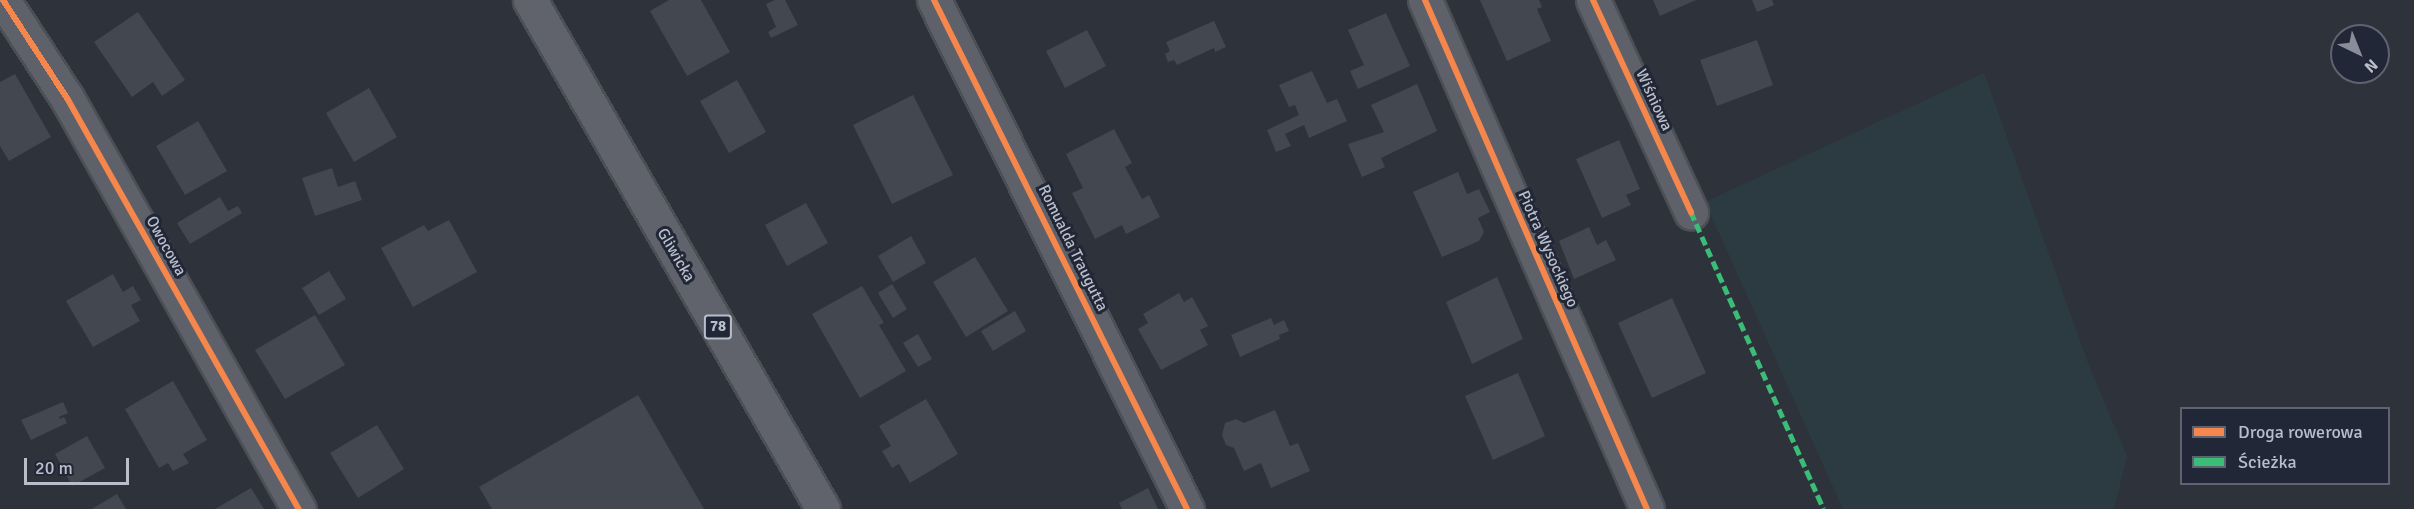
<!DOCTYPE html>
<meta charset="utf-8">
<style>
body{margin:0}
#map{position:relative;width:2414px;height:509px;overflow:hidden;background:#2e323b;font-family:Signika,sans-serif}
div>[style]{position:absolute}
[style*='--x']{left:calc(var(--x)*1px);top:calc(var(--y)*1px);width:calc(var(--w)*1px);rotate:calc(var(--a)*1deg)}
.green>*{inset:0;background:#2b3b41}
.building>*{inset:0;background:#43474f}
.roads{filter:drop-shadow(2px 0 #4c4f55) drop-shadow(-2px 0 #4c4f55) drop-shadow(0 2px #4c4f55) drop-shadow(0 -2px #4c4f55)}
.street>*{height:33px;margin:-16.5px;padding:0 16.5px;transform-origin:16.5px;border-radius:16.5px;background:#5e6169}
.primary>*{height:33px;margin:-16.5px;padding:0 16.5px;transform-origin:16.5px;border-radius:16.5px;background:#60636b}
.quiet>*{height:4.5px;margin-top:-2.25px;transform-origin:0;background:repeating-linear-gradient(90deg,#3abd76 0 9px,transparent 0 13.5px)}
.cycleway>*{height:6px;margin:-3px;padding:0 3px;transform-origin:3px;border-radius:3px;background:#f5874c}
span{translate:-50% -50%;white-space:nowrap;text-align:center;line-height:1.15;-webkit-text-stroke:6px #212736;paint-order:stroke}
.shield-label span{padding:2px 4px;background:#212736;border:2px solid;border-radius:4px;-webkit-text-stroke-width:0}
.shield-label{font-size:15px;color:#b9becb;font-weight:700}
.street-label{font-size:16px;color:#b9becb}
.legend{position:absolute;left:2180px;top:407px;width:210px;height:78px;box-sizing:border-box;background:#212736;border:2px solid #5e6372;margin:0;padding:8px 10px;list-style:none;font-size:18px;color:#b9becb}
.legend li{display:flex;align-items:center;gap:12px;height:30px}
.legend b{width:30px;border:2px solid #5e6372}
.north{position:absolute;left:2330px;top:24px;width:60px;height:60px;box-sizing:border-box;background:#212736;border:2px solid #5e6372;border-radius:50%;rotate:137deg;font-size:16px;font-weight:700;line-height:24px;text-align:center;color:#b9becb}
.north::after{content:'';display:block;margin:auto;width:21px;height:27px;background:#888d99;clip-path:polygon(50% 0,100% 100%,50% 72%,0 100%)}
.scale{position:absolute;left:24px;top:458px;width:105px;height:27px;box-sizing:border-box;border:3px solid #b9becb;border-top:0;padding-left:8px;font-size:18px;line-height:21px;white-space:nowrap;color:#b9becb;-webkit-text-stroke:4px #212736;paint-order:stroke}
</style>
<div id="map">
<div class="green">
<i style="clip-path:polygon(1984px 73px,2088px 363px,2127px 456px,2114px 509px,1843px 509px,1705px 202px)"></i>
</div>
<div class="building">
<i style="clip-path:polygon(669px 0,701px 0,730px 52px,687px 76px,650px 11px)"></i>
<i style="clip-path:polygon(775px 0,785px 0,798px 25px,771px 38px,768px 32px,776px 27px,766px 4px)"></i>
<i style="clip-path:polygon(1480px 0,1539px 0,1542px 7px,1537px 9px,1551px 41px,1507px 61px)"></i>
<i style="clip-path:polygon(1653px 0,1696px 0,1660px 16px)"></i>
<i style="clip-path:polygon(1752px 0,1772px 0,1774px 5px,1757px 12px)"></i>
<i style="clip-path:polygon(138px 12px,185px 80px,162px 96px,153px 82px,132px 97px,94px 42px)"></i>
<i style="clip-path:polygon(1386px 13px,1410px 66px,1358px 89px,1350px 71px,1364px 65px,1348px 30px)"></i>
<i style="clip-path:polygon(1214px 21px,1226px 47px,1215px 52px,1214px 48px,1177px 65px,1174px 60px,1168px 62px,1165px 54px,1170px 51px,1166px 42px)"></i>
<i style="clip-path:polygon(1087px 30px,1106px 66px,1065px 88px,1046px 51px)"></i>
<i style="clip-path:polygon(1757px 40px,1773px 85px,1717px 106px,1700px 60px)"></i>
<i style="clip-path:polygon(1312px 71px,1327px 103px,1337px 99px,1347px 121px,1309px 138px,1304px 125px,1285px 134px,1291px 146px,1276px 152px,1267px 130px,1299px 115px,1295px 105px,1289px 107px,1279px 85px)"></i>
<i style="clip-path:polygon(15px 74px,51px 137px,9px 161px,0 146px,0 82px)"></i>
<i style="clip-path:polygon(737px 80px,766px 132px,729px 153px,700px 101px)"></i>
<i style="clip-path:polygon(1417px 84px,1437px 131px,1381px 158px,1385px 167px,1362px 177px,1348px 144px,1384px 132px,1371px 105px)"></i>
<i style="clip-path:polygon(369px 88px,397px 137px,354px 162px,326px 113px)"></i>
<i style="clip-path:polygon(913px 95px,953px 175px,892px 204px,853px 125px)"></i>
<i style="clip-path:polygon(198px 121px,227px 171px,185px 195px,156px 146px)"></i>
<i style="clip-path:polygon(1114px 129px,1132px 163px,1125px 167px,1142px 199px,1149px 195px,1160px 217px,1126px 234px,1122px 225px,1095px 239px,1072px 193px,1083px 188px,1066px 154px)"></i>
<i style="clip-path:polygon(1619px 140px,1640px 189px,1626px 195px,1631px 205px,1602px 218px,1576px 159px)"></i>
<i style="clip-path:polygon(332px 168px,338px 187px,355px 181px,362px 200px,315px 216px,302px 178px)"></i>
<i style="clip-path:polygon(1458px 172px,1467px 194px,1479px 189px,1490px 212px,1478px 218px,1484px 232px,1479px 241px,1442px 257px,1413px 192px)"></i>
<i style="clip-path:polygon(220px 197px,228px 211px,238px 206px,242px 213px,190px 244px,177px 223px)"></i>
<i style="clip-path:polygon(806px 203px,828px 243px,787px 266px,765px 225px)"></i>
<i style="clip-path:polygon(449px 220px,477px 272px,413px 307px,381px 248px,424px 225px,428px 231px)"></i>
<i style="clip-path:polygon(1589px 227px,1597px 245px,1606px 240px,1616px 260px,1574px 279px,1559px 241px)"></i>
<i style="clip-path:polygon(911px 236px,926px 263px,893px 282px,878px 256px)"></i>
<i style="clip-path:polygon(975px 257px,1008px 311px,966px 337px,933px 282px)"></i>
<i style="clip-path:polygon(329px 271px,346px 299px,319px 315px,302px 288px)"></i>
<i style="clip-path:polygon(113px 274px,123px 292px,133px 286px,141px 300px,131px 305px,140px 321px,93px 347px,66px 301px)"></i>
<i style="clip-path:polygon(1497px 277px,1523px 339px,1472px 364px,1446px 302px)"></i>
<i style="clip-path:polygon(892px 284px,907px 309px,893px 318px,878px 293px)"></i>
<i style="clip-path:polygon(862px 286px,884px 323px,879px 325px,906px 371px,860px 398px,812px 314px)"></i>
<i style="clip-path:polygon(1179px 293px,1184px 302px,1192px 297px,1208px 326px,1200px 330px,1208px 345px,1161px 370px,1138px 329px,1148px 323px,1143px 314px)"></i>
<i style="clip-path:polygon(1672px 298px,1706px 373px,1652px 398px,1618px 323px)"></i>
<i style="clip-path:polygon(1015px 311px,1026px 331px,993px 351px,981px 331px)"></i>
<i style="clip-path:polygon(315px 315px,345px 365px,285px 399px,255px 350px)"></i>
<i style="clip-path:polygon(1271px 318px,1274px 325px,1284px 320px,1289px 331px,1279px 335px,1280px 339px,1240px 357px,1231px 335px)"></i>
<i style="clip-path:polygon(918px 334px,932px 359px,918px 367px,903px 343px)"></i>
<i style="clip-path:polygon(1518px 373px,1545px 436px,1493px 460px,1465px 396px)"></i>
<i style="clip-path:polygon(173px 381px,207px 440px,183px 454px,189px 463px,173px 471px,168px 463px,159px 468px,125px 409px)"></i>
<i style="clip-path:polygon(638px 395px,704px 509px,492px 509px,479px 487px)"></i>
<i style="clip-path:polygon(926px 399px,958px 454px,910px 483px,899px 464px,892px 468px,882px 451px,891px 446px,879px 426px)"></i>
<i style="clip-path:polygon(63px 402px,68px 413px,59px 417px,60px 419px,64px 417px,67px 423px,31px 440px,21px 420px)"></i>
<i style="clip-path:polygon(1275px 410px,1290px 446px,1298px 443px,1310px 471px,1271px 488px,1261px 463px,1244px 471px,1234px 448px,1226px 445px,1222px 435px,1225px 423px,1236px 419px,1244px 423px)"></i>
<i style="clip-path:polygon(377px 425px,404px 469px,358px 498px,330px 453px)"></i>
<i style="clip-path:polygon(87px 436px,105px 468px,72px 486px,55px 454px)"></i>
<i style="clip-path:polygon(251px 488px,264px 509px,215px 509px)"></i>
<i style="clip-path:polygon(1148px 488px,1158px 509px,1122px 509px,1119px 503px)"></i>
<i style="clip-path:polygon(117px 494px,126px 509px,92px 509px)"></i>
</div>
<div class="roads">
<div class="street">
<i style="--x:3;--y:0;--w:117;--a:56.9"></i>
<i style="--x:67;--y:98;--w:472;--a:60.6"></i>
<i style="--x:934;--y:0;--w:568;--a:63.57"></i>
<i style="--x:1425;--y:0;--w:555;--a:66.44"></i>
<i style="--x:1593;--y:0;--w:234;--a:65.2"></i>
</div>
<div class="primary">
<i style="--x:530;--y:0;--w:587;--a:60.07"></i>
</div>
</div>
<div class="quiet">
<i style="--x:1691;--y:212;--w:325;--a:65.9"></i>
</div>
<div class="cycleway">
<i style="--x:3;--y:0;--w:117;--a:56.9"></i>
<i style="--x:67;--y:98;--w:472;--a:60.6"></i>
<i style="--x:934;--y:0;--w:568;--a:63.57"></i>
<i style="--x:1425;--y:0;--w:555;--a:66.44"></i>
<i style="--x:1593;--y:0;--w:234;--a:65.2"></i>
</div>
<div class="shield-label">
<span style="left:718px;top:327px">78</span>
</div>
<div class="street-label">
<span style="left:1654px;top:100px;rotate:65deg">Wiśniowa</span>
<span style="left:166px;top:246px;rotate:61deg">Owocowa</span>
<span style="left:1073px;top:248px;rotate:64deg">Romualda Traugutta</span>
<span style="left:1548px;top:249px;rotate:66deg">Piotra Wysockiego</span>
<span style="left:676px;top:255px;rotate:60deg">Gliwicka</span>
</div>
<ul class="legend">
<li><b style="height:8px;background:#f5874c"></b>Droga rowerowa</li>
<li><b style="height:8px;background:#3abd76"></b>Ścieżka</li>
</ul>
<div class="north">N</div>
<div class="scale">20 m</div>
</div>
